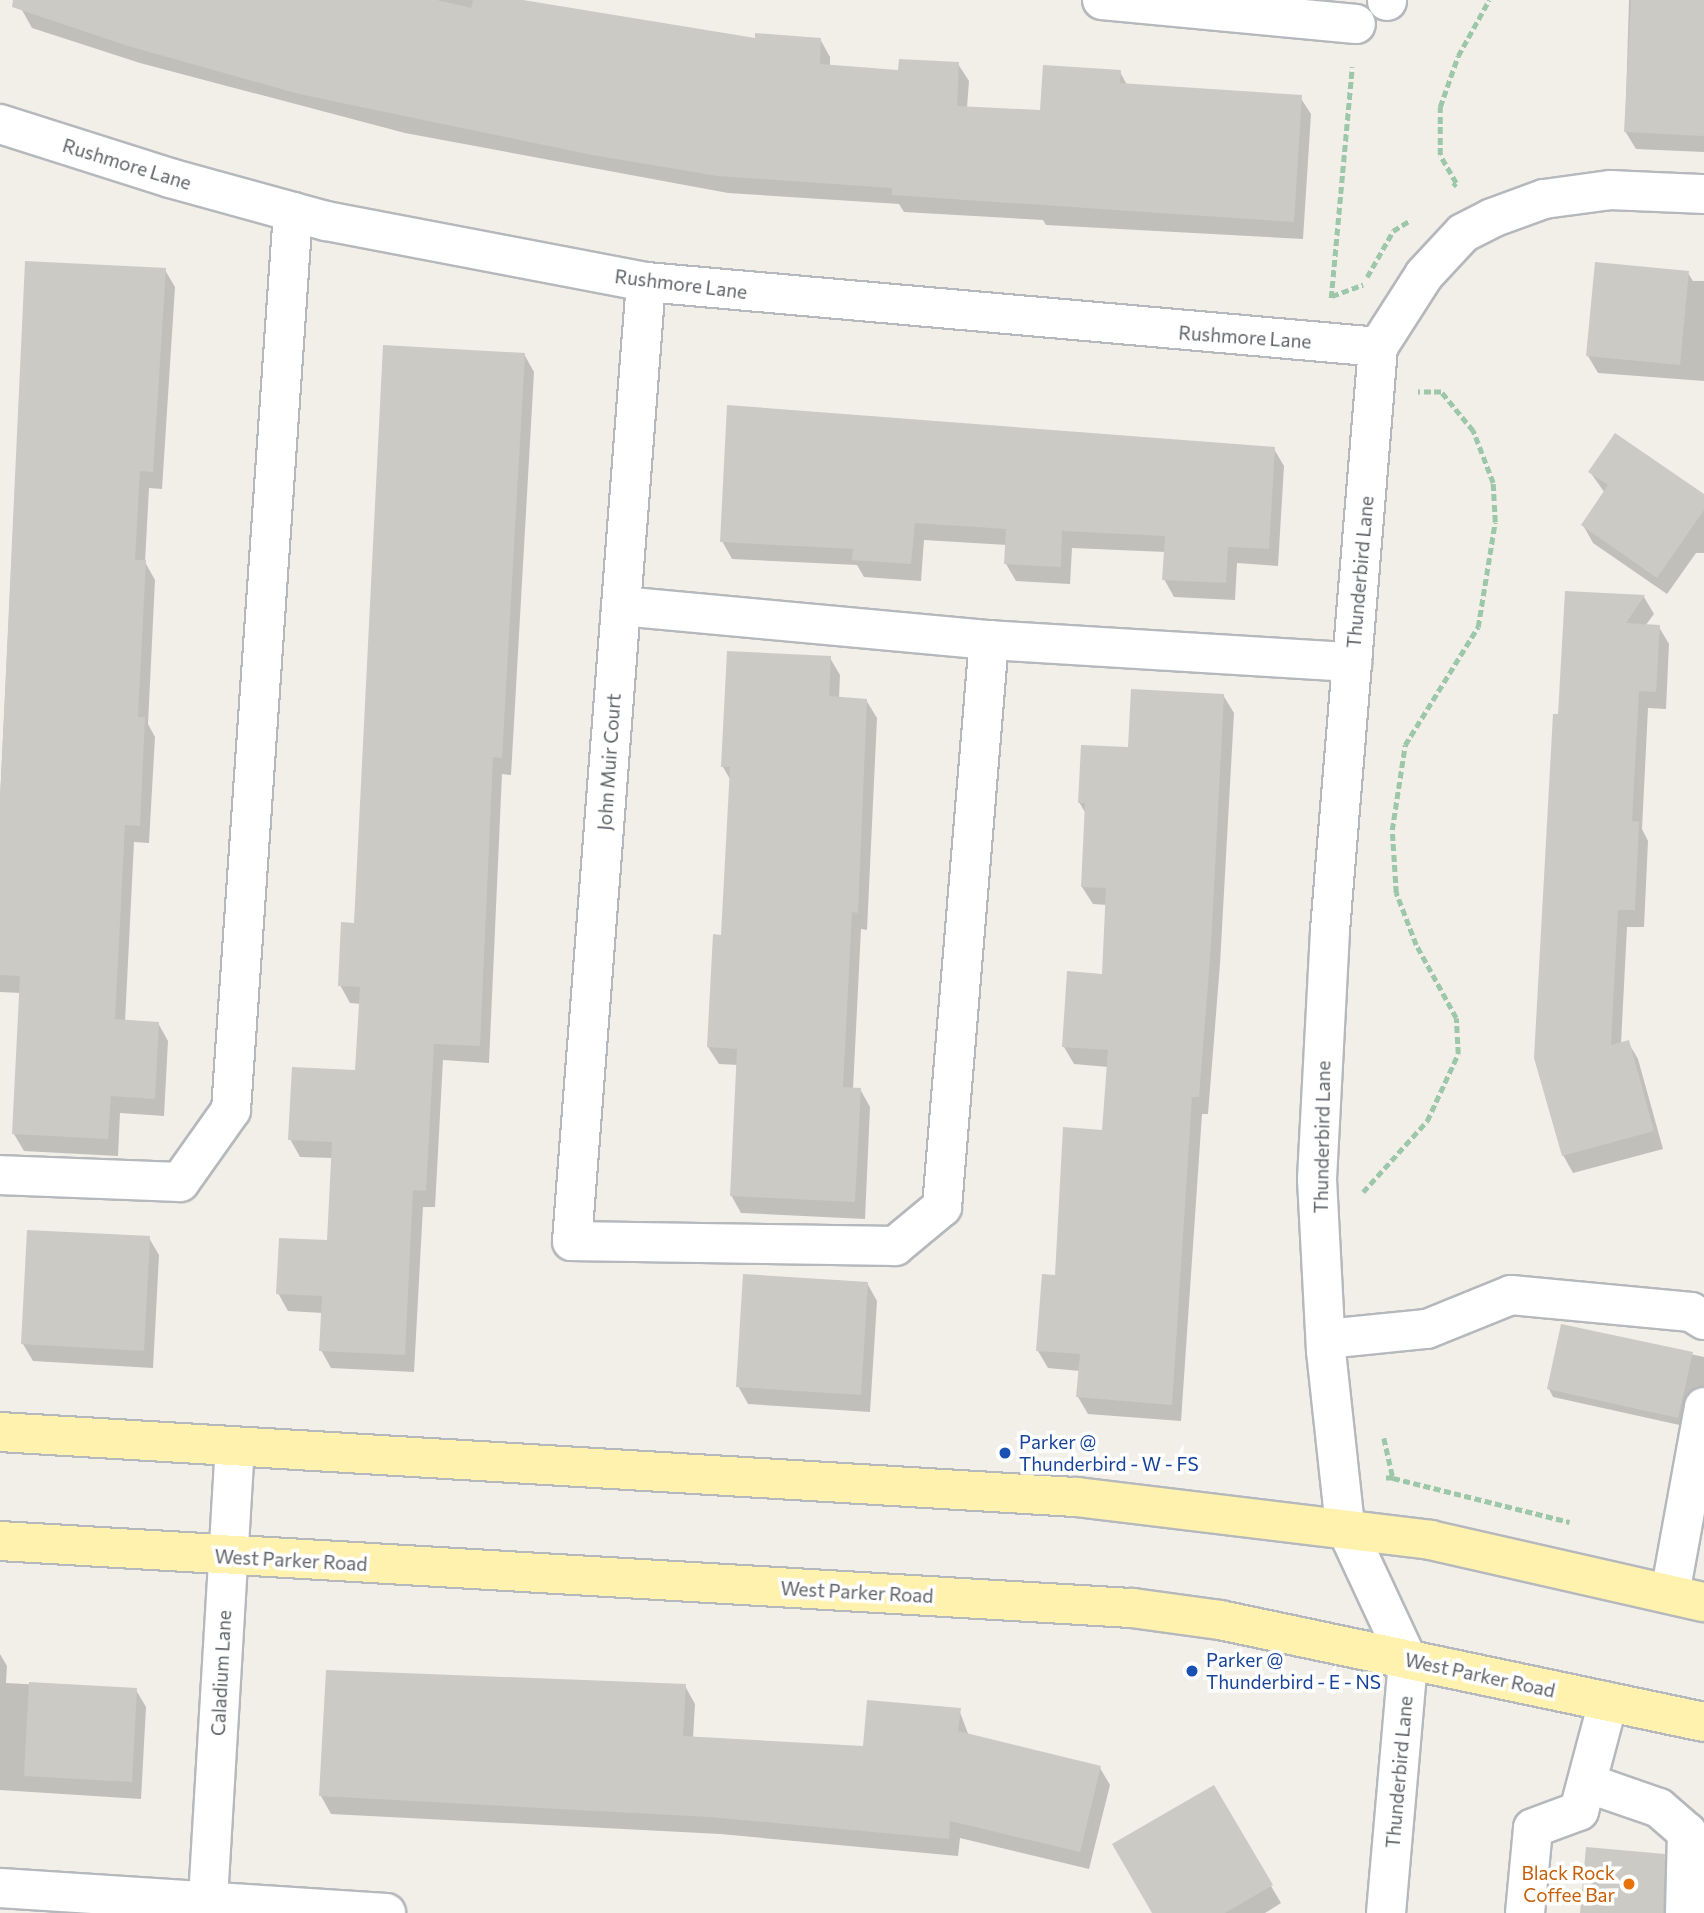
<!DOCTYPE html>
<style>
body{margin:0}
#map{position:relative;width:1704px;height:1913px;overflow:hidden;background:#f1efe8;font-family:Commissioner,sans-serif}
div>[style]{position:absolute}
[style*='--x']{left:calc(var(--x)*1px);top:calc(var(--y)*1px);width:calc(var(--w)*1px);rotate:calc(var(--a)*1deg)}
.shadow>*{inset:0;background:#0003}
.building>*{inset:0;background:#cccac5}
.path>*{height:4.5px;margin-top:-2.25px;transform-origin:0;background:repeating-linear-gradient(90deg,#9cc7a9 0 7px,transparent 0 10.5px)}
.roads{filter:drop-shadow(2px 0 #b5b8bc) drop-shadow(-2px 0 #b5b8bc) drop-shadow(0 2px #b5b8bc) drop-shadow(0 -2px #b5b8bc)}
.minor>*{height:38px;margin:-19px;padding:0 19px;transform-origin:19px;border-radius:19px;background:#fff}
.major>*{height:38px;margin:-19px;padding:0 19px;transform-origin:19px;border-radius:19px;background:#fff2af}
.dots>*{width:19px;height:19px;translate:-50% -50%;box-sizing:border-box;border:4px solid #fff;border-radius:50%}
span{translate:-50% -50%;white-space:nowrap;text-align:center;line-height:1.15;-webkit-text-stroke:7px #fff;paint-order:stroke}
.street-label{font-size:19px;color:#5f6368}
.transit-label{font-size:19px;color:#164399}
.left{translate:0 -50%;text-align:left}
.food-label{font-size:19px;color:#c56008}
.right{translate:-100% -50%;text-align:right}
</style>
<div id="map">
<div class="shadow">
<i style="clip-path:polygon(25px 0,514px 0,756px 40px,820px 39px,830px 57px,830px 67px,900px 72px,958px 64px,969px 81px,967px 108px,1041px 112px,1120px 72px,1127px 85px,1300px 97px,1311px 114px,1303px 239px,1046px 225px,1043px 220px,904px 212px,899px 204px,728px 193px,405px 133px,140px 63px,32px 28px,22px 10px)"></i>
<i style="clip-path:polygon(1629px 0,1704px 0,1704px 152px,1636px 149px,1625px 131px)"></i>
<i style="clip-path:polygon(26px 263px,165px 270px,175px 287px,162px 489px,149px 488px,145px 562px,155px 580px,148px 724px,155px 737px,149px 843px,134px 842px,125px 1022px,158px 1023px,168px 1041px,164px 1116px,120px 1113px,118px 1156px,24px 1151px,14px 1134px,21px 993px,0 992px,0 799px)"></i>
<i style="clip-path:polygon(1688px 273px,1693px 281px,1704px 281px,1704px 381px,1598px 373px,1588px 356px)"></i>
<i style="clip-path:polygon(524px 354px,534px 372px,511px 775px,502px 774px,489px 1063px,443px 1060px,435px 1207px,423px 1207px,414px 1372px,331px 1368px,321px 1350px,323px 1313px,288px 1311px,278px 1293px,328px 1242px,333px 1158px,300px 1157px,290px 1139px,357px 1072px,361px 1004px,350px 1003px,340px 985px)"></i>
<i style="clip-path:polygon(1274px 449px,1284px 466px,1278px 566px,1237px 563px,1235px 600px,1174px 597px,1164px 579px,1166px 552px,1072px 548px,1070px 584px,1016px 581px,1006px 564px,1007px 545px,924px 540px,921px 581px,864px 577px,857px 565px,732px 559px,722px 541px)"></i>
<i style="clip-path:polygon(1590px 472px,1704px 496px,1704px 553px,1696px 553px,1667px 594px,1593px 543px,1583px 525px,1605px 493px)"></i>
<i style="clip-path:polygon(1566px 593px,1644px 597px,1654px 614px,1645px 626px,1659px 627px,1669px 644px,1666px 709px,1648px 708px,1642px 829px,1648px 841px,1644px 927px,1627px 927px,1621px 1044px,1628px 1042px,1638px 1059px,1663px 1149px,1573px 1173px,1563px 1155px,1560px 716px)"></i>
<i style="clip-path:polygon(830px 658px,840px 675px,839px 699px,866px 700px,877px 718px,867px 930px,861px 929px,853px 1089px,860px 1089px,870px 1107px,865px 1219px,741px 1213px,731px 1195px,738px 1065px,719px 1064px,708px 1047px,723px 936px,731px 781px,723px 767px)"></i>
<i style="clip-path:polygon(1223px 695px,1234px 713px,1220px 964px,1208px 1114px,1202px 1114px,1181px 1421px,1088px 1414px,1078px 1397px,1080px 1371px,1048px 1368px,1038px 1351px,1104px 1131px,1108px 1067px,1074px 1064px,1064px 1047px,1104px 976px,1107px 905px,1093px 904px,1082px 887px,1086px 814px,1079px 802px,1130px 749px)"></i>
<i style="clip-path:polygon(149px 1238px,159px 1255px,153px 1368px,33px 1361px,23px 1344px)"></i>
<i style="clip-path:polygon(867px 1283px,877px 1301px,870px 1412px,748px 1404px,738px 1386px)"></i>
<i style="clip-path:polygon(1563px 1326px,1704px 1357px,1704px 1397px,1684px 1426px,1553px 1397px,1549px 1389px)"></i>
<i style="clip-path:polygon(0 1654px,7px 1666px,6px 1683px,136px 1690px,146px 1707px,141px 1799px,0 1790px)"></i>
<i style="clip-path:polygon(685px 1686px,695px 1704px,693px 1738px,865px 1747px,959px 1710px,969px 1736px,1100px 1768px,1110px 1785px,1089px 1869px,960px 1838px,958px 1856px,720px 1834px,331px 1814px,321px 1796px)"></i>
<i style="clip-path:polygon(1213px 1787px,1281px 1903px,1265px 1913px,1154px 1913px)"></i>
<i style="clip-path:polygon(1663px 1856px,1668px 1864px,1667px 1913px,1582px 1913px)"></i>
</div>
<div class="building">
<i style="clip-path:polygon(13px 0,437px 0,471px 8px,473px 0,523px 0,755px 38px,755px 33px,821px 38px,820px 64px,898px 70px,899px 59px,959px 62px,957px 106px,1040px 110px,1043px 65px,1121px 70px,1120px 83px,1302px 95px,1294px 222px,892px 195px,892px 188px,717px 176px,592px 155px,299px 94px,128px 46px,12px 7px)"></i>
<i style="clip-path:polygon(1631px 0,1704px 0,1704px 136px,1624px 132px)"></i>
<i style="clip-path:polygon(25px 261px,166px 268px,153px 472px,140px 471px,135px 560px,146px 560px,138px 717px,145px 717px,140px 826px,125px 825px,115px 1019px,159px 1022px,155px 1099px,111px 1096px,108px 1139px,12px 1134px,20px 976px,0 975px,0 801px)"></i>
<i style="clip-path:polygon(1595px 262px,1689px 271px,1680px 365px,1586px 356px)"></i>
<i style="clip-path:polygon(383px 345px,525px 353px,502px 758px,493px 757px,480px 1046px,434px 1044px,426px 1191px,413px 1190px,405px 1355px,319px 1351px,322px 1296px,276px 1294px,279px 1238px,327px 1240px,332px 1142px,288px 1140px,292px 1067px,355px 1070px,360px 987px,338px 986px,341px 922px,354px 923px)"></i>
<i style="clip-path:polygon(727px 405px,1275px 447px,1269px 549px,1228px 547px,1226px 583px,1162px 580px,1165px 536px,1062px 531px,1061px 567px,1004px 564px,1006px 529px,915px 523px,911px 564px,852px 560px,853px 549px,720px 542px)"></i>
<i style="clip-path:polygon(1615px 433px,1704px 494px,1704px 510px,1657px 578px,1581px 525px,1608px 485px,1588px 472px)"></i>
<i style="clip-path:polygon(1565px 591px,1645px 595px,1626px 623px,1660px 625px,1656px 692px,1639px 691px,1632px 821px,1639px 822px,1635px 910px,1618px 910px,1611px 1045px,1629px 1040px,1654px 1131px,1562px 1156px,1534px 1058px,1553px 714px,1558px 714px)"></i>
<i style="clip-path:polygon(727px 651px,831px 656px,829px 696px,867px 699px,858px 913px,852px 912px,843px 1087px,861px 1088px,855px 1202px,730px 1196px,737px 1049px,707px 1047px,713px 934px,721px 935px,730px 767px,721px 767px)"></i>
<i style="clip-path:polygon(1131px 689px,1224px 694px,1211px 946px,1199px 1097px,1192px 1097px,1172px 1405px,1076px 1397px,1080px 1354px,1036px 1351px,1042px 1274px,1055px 1275px,1063px 1127px,1102px 1130px,1108px 1050px,1062px 1047px,1067px 971px,1102px 974px,1106px 888px,1081px 887px,1085px 803px,1078px 803px,1081px 745px,1128px 747px)"></i>
<i style="clip-path:polygon(27px 1230px,150px 1236px,144px 1351px,21px 1344px)"></i>
<i style="clip-path:polygon(743px 1274px,868px 1282px,861px 1395px,736px 1387px)"></i>
<i style="clip-path:polygon(1561px 1324px,1693px 1352px,1678px 1418px,1547px 1389px)"></i>
<i style="clip-path:polygon(326px 1670px,686px 1684px,683px 1736px,863px 1746px,867px 1700px,961px 1708px,958px 1731px,1101px 1766px,1080px 1852px,950px 1821px,949px 1839px,709px 1817px,319px 1796px)"></i>
<i style="clip-path:polygon(29px 1682px,137px 1688px,132px 1782px,24px 1776px)"></i>
<i style="clip-path:polygon(1214px 1785px,1273px 1885px,1225px 1913px,1152px 1913px,1112px 1844px)"></i>
<i style="clip-path:polygon(1586px 1847px,1665px 1854px,1663px 1913px,1580px 1913px)"></i>
</div>
<div class="path">
<i style="--x:1453;--y:186;--w:4;--a:-45"></i>
<i style="--x:1456;--y:183;--w:32;--a:-120"></i>
<i style="--x:1440;--y:155;--w:48;--a:-90"></i>
<i style="--x:1440;--y:107;--w:54;--a:-70.6"></i>
<i style="--x:1458;--y:56;--w:64;--a:-61"></i>
<i style="--x:1367;--y:277;--w:53;--a:-60.5"></i>
<i style="--x:1393;--y:231;--w:19;--a:-32"></i>
<i style="--x:1332;--y:296;--w:33;--a:-20"></i>
<i style="--x:1331;--y:298;--w:232;--a:-84.8"></i>
<i style="--x:1363;--y:1192;--w:96;--a:-48"></i>
<i style="--x:1427;--y:1121;--w:74;--a:-65.2"></i>
<i style="--x:1458;--y:1054;--w:36;--a:-93"></i>
<i style="--x:1456;--y:1018;--w:83;--a:-118.7"></i>
<i style="--x:1416;--y:945;--w:56;--a:-111"></i>
<i style="--x:1396;--y:893;--w:63;--a:-93.6"></i>
<i style="--x:1392;--y:830;--w:86;--a:-81.3"></i>
<i style="--x:1405;--y:745;--w:139;--a:-58.3"></i>
<i style="--x:1478;--y:627;--w:106;--a:-80.8"></i>
<i style="--x:1495;--y:522;--w:39;--a:-93"></i>
<i style="--x:1493;--y:483;--w:56;--a:-111"></i>
<i style="--x:1473;--y:431;--w:50;--a:-129.4"></i>
<i style="--x:1441;--y:392;--w:23;--a:180"></i>
<i style="--x:1384;--y:1438;--w:41;--a:77.3"></i>
<i style="--x:1393;--y:1478;--w:9;--a:180"></i>
<i style="--x:1393;--y:1478;--w:182;--a:14"></i>
</div>
<div class="roads">
<div class="minor">
<i style="--x:1102;--y:0;--w:255;--a:5.4"></i>
<i style="--x:1387;--y:1;--w:1;--a:-90"></i>
<i style="--x:0;--y:124;--w:178;--a:17.6"></i>
<i style="--x:170;--y:178;--w:162;--a:15.4"></i>
<i style="--x:326;--y:221;--w:326;--a:10.8"></i>
<i style="--x:646;--y:282;--w:735;--a:5.07"></i>
<i style="--x:646;--y:282;--w:962;--a:94.41"></i>
<i style="--x:572;--y:1241;--w:323;--a:0.9"></i>
<i style="--x:895;--y:1246;--w:61;--a:-39.7"></i>
<i style="--x:942;--y:1207;--w:569;--a:-85.26"></i>
<i style="--x:621;--y:606;--w:370;--a:5.3"></i>
<i style="--x:989;--y:640;--w:364;--a:3.5"></i>
<i style="--x:0;--y:1175;--w:180;--a:2.2"></i>
<i style="--x:180;--y:1182;--w:88;--a:-54.7"></i>
<i style="--x:231;--y:1110;--w:900;--a:-86.05"></i>
<i style="--x:1326;--y:1339;--w:101;--a:-5.7"></i>
<i style="--x:1427;--y:1329;--w:91;--a:-22"></i>
<i style="--x:1511;--y:1295;--w:181;--a:5.4"></i>
<i style="--x:1691;--y:1312;--w:15;--a:32"></i>
<i style="--x:1670;--y:1594;--w:190;--a:-79.7"></i>
<i style="--x:1587;--y:1783;--w:76;--a:19.1"></i>
<i style="--x:1659;--y:1808;--w:37;--a:41"></i>
<i style="--x:1687;--y:1832;--w:81;--a:91.4"></i>
<i style="--x:0;--y:1888;--w:387;--a:3.7"></i>
<i style="--x:208;--y:1899;--w:452;--a:-86.6"></i>
<i style="--x:1386;--y:1913;--w:253;--a:-85"></i>
<i style="--x:1408;--y:1661;--w:149;--a:-115"></i>
<i style="--x:1345;--y:1526;--w:176;--a:-96.2"></i>
<i style="--x:1326;--y:1351;--w:172;--a:-93"></i>
<i style="--x:1317;--y:1179;--w:249;--a:-87"></i>
<i style="--x:1330;--y:930;--w:585;--a:-85.29"></i>
<i style="--x:1378;--y:347;--w:85;--a:-57.4"></i>
<i style="--x:1424;--y:275;--w:57;--a:-47.1"></i>
<i style="--x:1463;--y:233;--w:33;--a:-27"></i>
<i style="--x:1492;--y:218;--w:55;--a:-20.1"></i>
<i style="--x:1544;--y:199;--w:68;--a:-7.7"></i>
<i style="--x:1611;--y:190;--w:93;--a:2.5"></i>
<i style="--x:1525;--y:1913;--w:85;--a:-84.6"></i>
<i style="--x:1533;--y:1828;--w:49;--a:-20.3"></i>
<i style="--x:1579;--y:1811;--w:113;--a:-75.1"></i>
</div>
<div class="major">
<i style="--x:0;--y:1432;--w:1078;--a:3.46"></i>
<i style="--x:1076;--y:1497;--w:357;--a:6.9"></i>
<i style="--x:1430;--y:1540;--w:281;--a:12.8"></i>
<i style="--x:0;--y:1541;--w:1134;--a:3.39"></i>
<i style="--x:1132;--y:1608;--w:89;--a:7.8"></i>
<i style="--x:1220;--y:1620;--w:495;--a:11.9"></i>
</div>
</div>
<div class="dots">
<i style="left:1005px;top:1453px;background:#1a4fb4"></i>
<i style="left:1192px;top:1671px;background:#1a4fb4"></i>
<i style="left:1629px;top:1884px;background:#e8710a"></i>
</div>
<div class="street-label">
<span style="left:127px;top:164px;rotate:17deg">Rushmore Lane</span>
<span style="left:681px;top:284px;rotate:7deg">Rushmore Lane</span>
<span style="left:1245px;top:337px;rotate:4deg">Rushmore Lane</span>
<span style="left:1360px;top:572px;rotate:-85deg">Thunderbird Lane</span>
<span style="left:609px;top:762px;rotate:-86deg">John Muir Court</span>
<span style="left:1322px;top:1137px;rotate:-89deg">Thunderbird Lane</span>
<span style="left:291px;top:1560px;rotate:3deg">West Parker Road</span>
<span style="left:857px;top:1592px;rotate:3deg">West Parker Road</span>
<span style="left:221px;top:1673px;rotate:-87deg">Caladium Lane</span>
<span style="left:1480px;top:1675px;rotate:12deg">West Parker Road</span>
<span style="left:1399px;top:1772px;rotate:-85deg">Thunderbird Lane</span>
</div>
<div class="transit-label">
<span class="left" style="left:1019px;top:1453px">Parker @<br>Thunderbird - W - FS</span>
<span class="left" style="left:1206px;top:1671px">Parker @<br>Thunderbird - E - NS</span>
</div>
<div class="food-label">
<span class="right" style="left:1615px;top:1884px">Black Rock<br>Coffee Bar</span>
</div>
</div>
